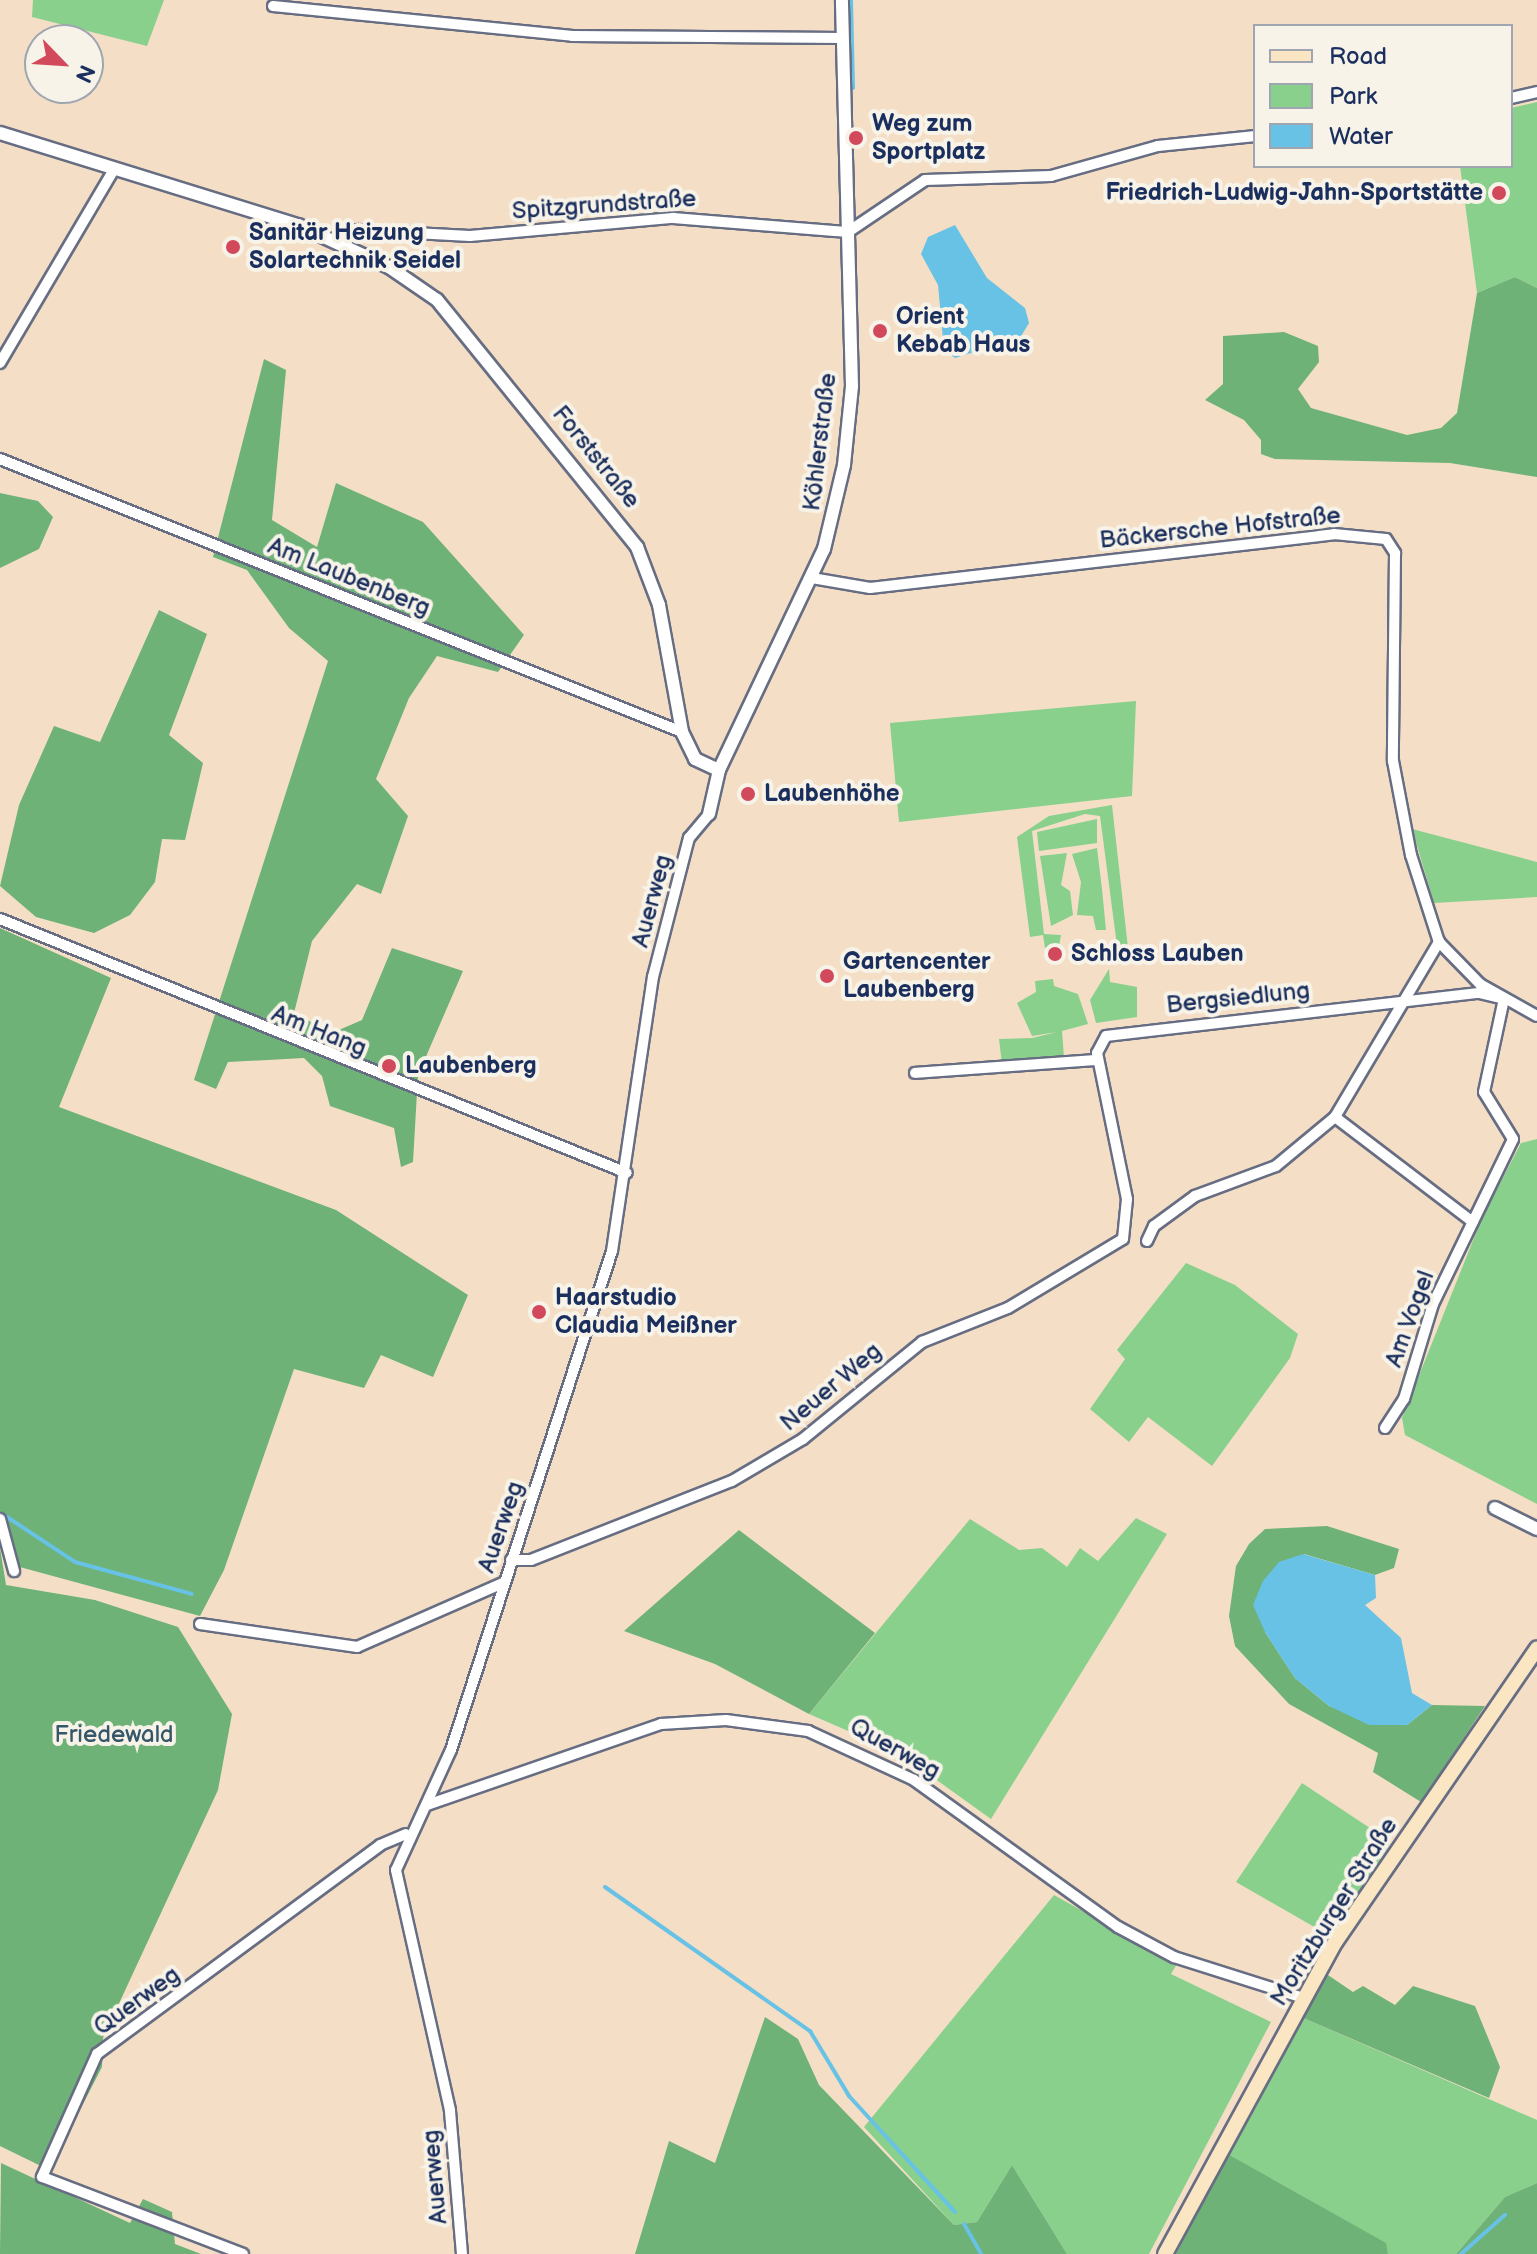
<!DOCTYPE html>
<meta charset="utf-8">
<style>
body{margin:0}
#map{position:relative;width:1537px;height:2254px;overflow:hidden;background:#f4dfc6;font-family:"Balsamiq Sans",sans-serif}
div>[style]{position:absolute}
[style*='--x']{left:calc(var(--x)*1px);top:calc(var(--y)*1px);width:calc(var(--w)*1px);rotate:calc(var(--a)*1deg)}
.green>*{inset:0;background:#88d08c}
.forest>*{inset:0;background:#6eb278}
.water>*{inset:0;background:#68c2e5}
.stream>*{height:4px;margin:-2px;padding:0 2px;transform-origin:2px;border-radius:2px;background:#68c2e5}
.roads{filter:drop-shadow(2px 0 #676d82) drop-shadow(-2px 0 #676d82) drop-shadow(0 2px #676d82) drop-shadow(0 -2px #676d82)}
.minor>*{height:10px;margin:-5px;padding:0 5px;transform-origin:5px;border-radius:5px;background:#fff}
.tertiary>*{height:12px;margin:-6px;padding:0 6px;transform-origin:6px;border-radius:6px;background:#fff}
.secondary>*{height:14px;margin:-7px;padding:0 7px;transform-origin:7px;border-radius:7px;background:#fbe6c3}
.dots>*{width:22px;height:22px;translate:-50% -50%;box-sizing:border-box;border:4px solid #f7f3e8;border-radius:50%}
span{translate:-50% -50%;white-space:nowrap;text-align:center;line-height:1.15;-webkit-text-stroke:8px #f7f3e8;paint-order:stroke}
.poi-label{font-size:24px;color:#1b2f5e;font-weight:700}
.left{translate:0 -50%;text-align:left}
.right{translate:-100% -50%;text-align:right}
.street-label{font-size:24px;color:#1b2f5e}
.park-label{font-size:24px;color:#36576a}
.legend{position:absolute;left:1253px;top:24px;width:260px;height:144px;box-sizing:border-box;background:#f7f3e8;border:2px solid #9fa5b1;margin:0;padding:10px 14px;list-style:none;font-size:24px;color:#1b2f5e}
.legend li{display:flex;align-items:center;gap:16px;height:40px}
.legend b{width:40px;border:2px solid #9fa5b1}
.north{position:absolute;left:24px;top:24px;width:80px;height:80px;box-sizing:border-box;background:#f7f3e8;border:2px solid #9fa5b1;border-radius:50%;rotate:115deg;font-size:22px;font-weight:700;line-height:32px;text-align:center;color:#1b2f5e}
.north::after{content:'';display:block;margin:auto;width:28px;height:36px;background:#d1495b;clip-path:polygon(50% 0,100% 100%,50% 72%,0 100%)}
</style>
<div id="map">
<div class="green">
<i style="clip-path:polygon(33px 0,164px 0,147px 46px,32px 17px)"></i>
<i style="clip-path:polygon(1537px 102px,1537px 288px,1515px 277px,1477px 293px,1460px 166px,1511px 166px,1511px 108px)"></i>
<i style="clip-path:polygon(1136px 701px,1132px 796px,899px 822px,890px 723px)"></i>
<i style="clip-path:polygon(1112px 805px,1128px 948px,1111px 950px,1116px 938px,1100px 816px,1085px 814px,1032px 831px,1044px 934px,1061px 935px,1059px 946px,1045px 948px,1043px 935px,1030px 937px,1017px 837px,1049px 816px)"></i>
<i style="clip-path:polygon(1097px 819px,1097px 843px,1039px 851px,1037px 832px)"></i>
<i style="clip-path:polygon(1412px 829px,1537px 862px,1537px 897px,1434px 903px)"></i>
<i style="clip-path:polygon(1097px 848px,1102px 889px,1106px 930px,1096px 930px,1093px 916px,1077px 915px,1081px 882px,1072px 854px)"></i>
<i style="clip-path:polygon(1067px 853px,1061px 885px,1070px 891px,1073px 915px,1051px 926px,1040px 856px)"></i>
<i style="clip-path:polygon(1109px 969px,1110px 982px,1137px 987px,1137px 1017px,1096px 1023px,1090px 1000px)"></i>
<i style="clip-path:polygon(1053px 979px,1054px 986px,1078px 994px,1088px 1024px,1062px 1031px,1064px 1058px,1002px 1064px,999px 1039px,1032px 1038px,1057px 1032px,1032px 1036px,1017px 1003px,1036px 992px,1035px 981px)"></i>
<i style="clip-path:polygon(1537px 1139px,1537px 1504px,1405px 1435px,1402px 1418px,1482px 1218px,1521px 1143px)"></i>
<i style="clip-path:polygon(1186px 1263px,1235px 1285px,1298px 1334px,1290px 1358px,1212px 1466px,1148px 1417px,1129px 1442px,1090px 1409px,1125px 1359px,1117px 1350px)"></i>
<i style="clip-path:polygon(1136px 1518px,1167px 1534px,991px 1819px,899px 1753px,809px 1714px,970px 1519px,1019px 1550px,1042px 1548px,1067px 1567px,1080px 1548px,1098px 1561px)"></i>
<i style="clip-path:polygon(1302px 1783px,1391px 1842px,1330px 1936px,1236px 1882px)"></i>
<i style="clip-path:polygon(1054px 1895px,1177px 1964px,1171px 1974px,1271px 2022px,1149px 2254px,1067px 2254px,1012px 2165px,977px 2222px,954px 2225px,864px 2127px)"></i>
<i style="clip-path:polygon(1301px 2017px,1537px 2120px,1537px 2183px,1505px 2197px,1456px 2254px,1388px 2254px,1385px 2243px,1228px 2154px)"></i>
</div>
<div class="forest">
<i style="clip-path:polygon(1515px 277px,1537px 288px,1537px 477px,1450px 463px,1275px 459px,1261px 454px,1261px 440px,1244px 420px,1205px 400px,1223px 384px,1223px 336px,1284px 332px,1318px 346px,1319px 362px,1298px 389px,1311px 408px,1407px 435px,1441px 428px,1457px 413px,1477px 293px)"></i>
<i style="clip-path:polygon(264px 359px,286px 370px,272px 520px,317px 547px,336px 483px,423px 522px,524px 635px,498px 672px,437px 656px,409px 698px,376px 779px,408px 816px,381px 894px,357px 884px,312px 941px,294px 1013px,332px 1033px,362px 1020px,392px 948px,463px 971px,418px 1075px,413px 1162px,401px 1167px,394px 1128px,330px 1106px,322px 1076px,304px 1058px,228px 1062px,216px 1089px,194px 1080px,328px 661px,289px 628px,247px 570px,213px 557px)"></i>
<i style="clip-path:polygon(0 493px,38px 501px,53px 517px,39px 549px,0 568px)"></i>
<i style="clip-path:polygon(159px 610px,207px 634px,169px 735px,203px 763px,185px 840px,162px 839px,155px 882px,130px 915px,94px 933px,36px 917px,0 886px,19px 805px,54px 726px,100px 742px)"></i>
<i style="clip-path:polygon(0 928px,111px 978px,59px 1107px,336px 1210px,468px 1295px,433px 1377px,381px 1355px,364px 1388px,294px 1369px,224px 1570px,200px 1616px,16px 1566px,0 1512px)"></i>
<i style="clip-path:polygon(1327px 1526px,1399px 1549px,1394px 1568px,1375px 1575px,1304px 1554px,1265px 1632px,1295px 1678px,1329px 1706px,1407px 1725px,1432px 1705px,1485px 1706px,1421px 1802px,1373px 1772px,1378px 1753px,1289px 1704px,1235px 1646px,1229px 1616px,1236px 1566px,1249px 1544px,1265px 1529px)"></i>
<i style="clip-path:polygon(739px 1530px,875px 1633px,809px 1714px,715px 1664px,624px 1631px)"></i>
<i style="clip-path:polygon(0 1548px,6px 1585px,95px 1600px,178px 1627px,232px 1714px,218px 1790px,103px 2038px,102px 2067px,49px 2170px,0 2146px)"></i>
<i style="clip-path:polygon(1325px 1973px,1353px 1992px,1363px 1986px,1395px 2005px,1413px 1986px,1475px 2006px,1500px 2067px,1489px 2098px,1301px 2017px)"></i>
<i style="clip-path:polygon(765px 2017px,798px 2039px,819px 2085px,954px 2225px,977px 2222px,1012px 2165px,1067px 2254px,635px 2254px,669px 2141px,715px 2163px)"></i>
<i style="clip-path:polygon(1228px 2154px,1386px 2243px,1388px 2254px,1176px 2254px)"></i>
<i style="clip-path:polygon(1px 2163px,130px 2223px,143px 2199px,172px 2212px,175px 2244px,201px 2254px,0 2254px)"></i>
<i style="clip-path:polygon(1537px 2183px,1537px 2254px,1456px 2254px,1505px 2197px)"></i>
</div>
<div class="water">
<i style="clip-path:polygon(955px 225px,987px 278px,1025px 308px,1029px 323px,1020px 338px,955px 358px,944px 350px,938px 285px,921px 254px,928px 237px)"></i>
<i style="clip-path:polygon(1303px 1554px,1375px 1575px,1376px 1598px,1365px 1605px,1401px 1638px,1412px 1693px,1432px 1705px,1407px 1725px,1369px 1725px,1329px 1706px,1295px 1678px,1265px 1632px,1253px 1605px,1263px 1581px,1279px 1562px)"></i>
</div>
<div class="stream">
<i style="--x:851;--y:0;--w:88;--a:88.7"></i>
<i style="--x:4;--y:1515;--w:85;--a:33.5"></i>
<i style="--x:75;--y:1562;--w:121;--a:15.3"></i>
<i style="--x:605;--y:1887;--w:251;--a:35.1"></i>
<i style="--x:810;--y:2031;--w:76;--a:59"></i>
<i style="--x:849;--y:2096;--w:157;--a:47.6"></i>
<i style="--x:964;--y:2224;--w:34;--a:60"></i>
<i style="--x:1461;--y:2254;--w:59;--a:-41.6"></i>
</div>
<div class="roads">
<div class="minor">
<i style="--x:273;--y:6;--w:301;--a:5.7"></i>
<i style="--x:572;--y:36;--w:271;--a:0.4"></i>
<i style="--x:1511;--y:98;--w:27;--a:-13"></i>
<i style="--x:332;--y:239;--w:28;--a:-19"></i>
<i style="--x:358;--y:230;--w:112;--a:3.1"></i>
<i style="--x:470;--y:236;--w:204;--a:-5.1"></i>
<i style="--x:673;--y:218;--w:176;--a:4.6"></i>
<i style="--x:848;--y:232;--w:93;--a:-34"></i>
<i style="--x:925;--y:180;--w:126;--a:-1.8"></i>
<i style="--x:1051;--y:176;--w:111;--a:-15.7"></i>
<i style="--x:1158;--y:146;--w:98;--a:-5.9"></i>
<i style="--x:0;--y:363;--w:223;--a:-59.5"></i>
<i style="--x:0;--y:459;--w:735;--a:21.82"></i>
<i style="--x:812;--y:578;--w:59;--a:9.8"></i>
<i style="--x:870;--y:588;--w:467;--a:-6.6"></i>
<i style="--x:1334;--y:534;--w:52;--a:5.5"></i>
<i style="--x:1386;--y:539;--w:17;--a:57"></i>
<i style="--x:1395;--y:553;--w:208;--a:90.6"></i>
<i style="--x:1393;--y:761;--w:96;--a:79.2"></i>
<i style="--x:1411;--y:855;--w:91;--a:72.2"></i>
<i style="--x:1439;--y:942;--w:59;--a:45.7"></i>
<i style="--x:1480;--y:984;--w:65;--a:29.3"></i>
<i style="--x:0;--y:919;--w:676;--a:22.05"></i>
<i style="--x:915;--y:1073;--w:183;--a:-4.1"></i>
<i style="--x:1335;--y:1117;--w:173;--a:37.3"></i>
<i style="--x:1147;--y:1241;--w:17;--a:-65"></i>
<i style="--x:1154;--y:1226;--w:51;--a:-36.2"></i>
<i style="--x:1195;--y:1196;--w:86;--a:-20.3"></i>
<i style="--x:1276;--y:1166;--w:77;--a:-39.7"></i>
<i style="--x:1335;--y:1117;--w:204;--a:-59.3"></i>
<i style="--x:1385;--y:1428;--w:35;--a:-57"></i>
<i style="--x:1404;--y:1399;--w:99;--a:-73"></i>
<i style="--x:1433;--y:1304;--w:183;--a:-64.1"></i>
<i style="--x:1513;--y:1139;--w:55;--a:-121.7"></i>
<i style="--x:1484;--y:1092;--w:95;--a:-77.9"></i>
<i style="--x:0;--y:1519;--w:54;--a:74.9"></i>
<i style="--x:511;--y:1560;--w:20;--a:0"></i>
<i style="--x:531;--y:1560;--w:216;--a:-21.5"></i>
<i style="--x:732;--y:1481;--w:82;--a:-30.6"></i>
<i style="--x:803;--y:1439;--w:154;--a:-39.2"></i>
<i style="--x:922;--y:1342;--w:92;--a:-21.6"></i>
<i style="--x:1008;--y:1308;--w:134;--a:-31"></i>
<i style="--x:1123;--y:1239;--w:40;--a:-84.3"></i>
<i style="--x:1127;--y:1199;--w:149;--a:-101.6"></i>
<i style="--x:1097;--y:1053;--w:19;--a:-62"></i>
<i style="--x:1106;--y:1036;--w:375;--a:-6.6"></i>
<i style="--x:1479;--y:993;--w:26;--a:13"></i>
<i style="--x:200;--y:1624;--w:159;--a:8.3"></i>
<i style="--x:357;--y:1647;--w:159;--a:-23.7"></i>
<i style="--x:427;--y:1805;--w:248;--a:-19.1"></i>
<i style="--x:661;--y:1724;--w:65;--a:-3.5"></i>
<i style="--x:726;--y:1720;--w:83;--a:7.6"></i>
<i style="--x:808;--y:1731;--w:117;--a:24.8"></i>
<i style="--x:914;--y:1780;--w:251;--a:35.8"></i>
<i style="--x:1118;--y:1927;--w:64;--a:28.2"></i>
<i style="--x:1174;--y:1957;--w:135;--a:17.6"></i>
<i style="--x:243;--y:2254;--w:215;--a:-159"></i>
<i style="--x:42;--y:2177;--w:135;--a:-65.9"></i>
<i style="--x:97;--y:2054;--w:352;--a:-36.4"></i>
<i style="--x:380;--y:1845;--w:28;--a:-23"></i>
<i style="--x:462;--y:2254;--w:144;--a:-94.8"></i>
<i style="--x:450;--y:2110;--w:246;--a:-102.7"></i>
<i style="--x:396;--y:1870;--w:132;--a:-65.4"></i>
<i style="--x:451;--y:1750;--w:524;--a:-72.12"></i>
<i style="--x:612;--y:1251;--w:277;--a:-81.5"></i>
<i style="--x:653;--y:977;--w:144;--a:-75.5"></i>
<i style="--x:689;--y:838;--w:31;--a:-50"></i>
</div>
<div class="tertiary">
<i style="--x:0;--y:133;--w:312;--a:17.2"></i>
<i style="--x:298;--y:225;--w:100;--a:24.8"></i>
<i style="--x:389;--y:267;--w:58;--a:34.5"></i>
<i style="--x:437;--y:300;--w:318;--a:51"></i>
<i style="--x:637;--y:547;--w:62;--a:69.2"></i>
<i style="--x:659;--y:605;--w:129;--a:79.7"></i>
<i style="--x:682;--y:732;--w:30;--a:64"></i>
<i style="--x:695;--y:759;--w:26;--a:25"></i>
<i style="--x:709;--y:814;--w:45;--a:-77.2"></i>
<i style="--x:719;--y:770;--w:245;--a:-64.6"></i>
<i style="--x:824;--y:549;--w:86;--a:-76.6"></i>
<i style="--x:844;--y:465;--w:79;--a:-84.2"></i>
<i style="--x:852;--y:386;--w:386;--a:-91.5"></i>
<i style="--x:1495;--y:1508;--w:47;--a:26.6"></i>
</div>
<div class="secondary">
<i style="--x:1165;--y:2254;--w:357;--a:-61.4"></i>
<i style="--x:1336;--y:1941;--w:355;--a:-55.5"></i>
</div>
</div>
<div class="dots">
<i style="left:856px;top:138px;background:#d1495b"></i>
<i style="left:1499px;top:193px;background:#d1495b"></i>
<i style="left:233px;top:247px;background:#d1495b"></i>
<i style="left:880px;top:331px;background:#d1495b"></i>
<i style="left:748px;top:794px;background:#d1495b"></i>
<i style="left:1055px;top:954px;background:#d1495b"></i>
<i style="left:827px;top:976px;background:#d1495b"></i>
<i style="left:389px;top:1066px;background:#d1495b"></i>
<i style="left:539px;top:1312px;background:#d1495b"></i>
</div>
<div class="poi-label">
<span class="left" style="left:872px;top:138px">Weg zum<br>Sportplatz</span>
<span class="right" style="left:1483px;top:193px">Friedrich-Ludwig-Jahn-Sportstätte</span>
<span class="left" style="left:249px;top:247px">Sanitär Heizung<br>Solartechnik Seidel</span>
<span class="left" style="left:896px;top:331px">Orient<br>Kebab Haus</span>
<span class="left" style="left:764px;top:794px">Laubenhöhe</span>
<span class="left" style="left:1071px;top:954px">Schloss Lauben</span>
<span class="left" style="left:843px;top:976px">Gartencenter<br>Laubenberg</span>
<span class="left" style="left:405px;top:1066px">Laubenberg</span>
<span class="left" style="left:555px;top:1312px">Haarstudio<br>Claudia Meißner</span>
</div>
<div class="street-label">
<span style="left:604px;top:205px;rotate:-4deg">Spitzgrundstraße</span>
<span style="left:820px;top:442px;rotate:-83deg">Köhlerstraße</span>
<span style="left:596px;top:457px;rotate:51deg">Forststraße</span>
<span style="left:1220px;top:528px;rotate:-6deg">Bäckersche Hofstraße</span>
<span style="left:349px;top:577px;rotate:22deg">Am Laubenberg</span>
<span style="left:652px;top:901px;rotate:-75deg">Auerweg</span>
<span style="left:1238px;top:998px;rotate:-6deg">Bergsiedlung</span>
<span style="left:319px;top:1031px;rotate:22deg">Am Hang</span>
<span style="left:1410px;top:1319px;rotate:-70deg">Am Vogel</span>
<span style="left:831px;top:1387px;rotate:-40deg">Neuer Weg</span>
<span style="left:501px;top:1527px;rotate:-71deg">Auerweg</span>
<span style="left:895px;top:1749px;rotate:29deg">Querweg</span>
<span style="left:1334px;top:1912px;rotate:-58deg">Moritzburger Straße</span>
<span style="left:137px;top:2001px;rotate:-36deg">Querweg</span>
<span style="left:435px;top:2177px;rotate:-95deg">Auerweg</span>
</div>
<div class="park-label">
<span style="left:114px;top:1735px">Friedewald</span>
</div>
<ul class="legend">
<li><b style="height:10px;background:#fbe6c3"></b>Road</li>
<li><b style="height:22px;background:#88d08c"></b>Park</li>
<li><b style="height:22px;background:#68c2e5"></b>Water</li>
</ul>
<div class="north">N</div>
</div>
